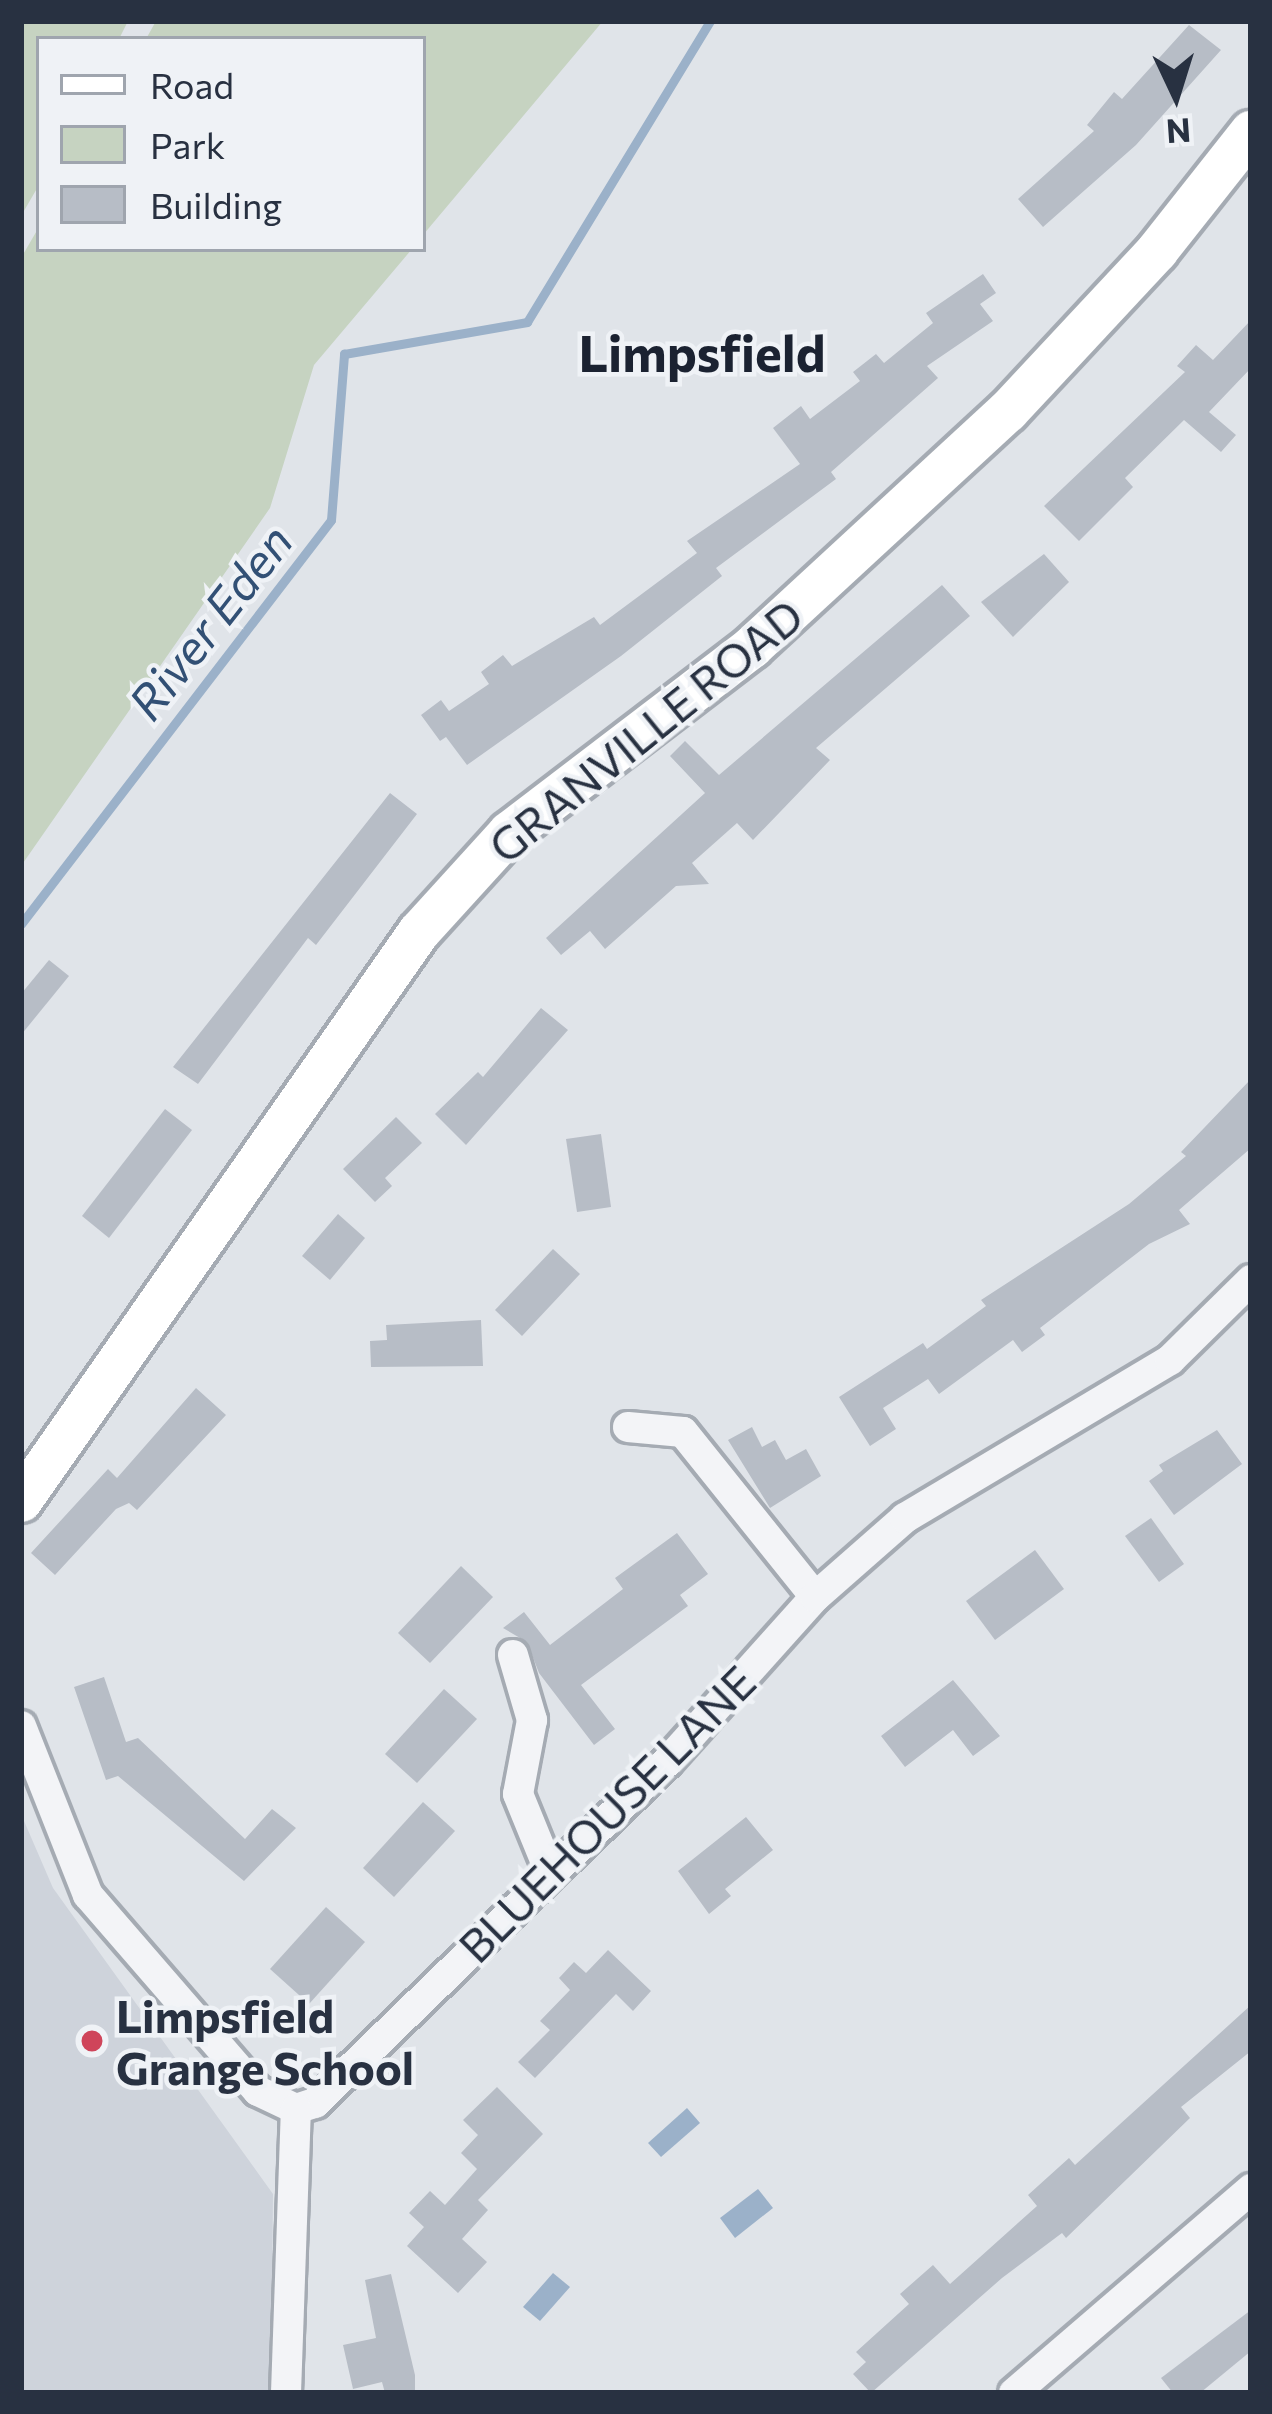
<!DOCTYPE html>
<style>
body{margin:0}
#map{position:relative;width:1272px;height:2414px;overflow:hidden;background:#e0e4e9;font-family:Commissioner,sans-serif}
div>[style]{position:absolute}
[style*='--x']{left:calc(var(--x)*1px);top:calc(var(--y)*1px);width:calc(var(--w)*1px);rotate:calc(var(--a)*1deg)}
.built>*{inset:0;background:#ced3db}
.green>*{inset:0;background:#c6d3c1}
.water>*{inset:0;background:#9bb1c9}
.stream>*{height:9px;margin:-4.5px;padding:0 4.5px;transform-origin:4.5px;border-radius:4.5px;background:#9bb1c9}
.building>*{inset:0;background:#b7bdc6}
.roads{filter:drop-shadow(3px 0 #a5abb3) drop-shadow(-3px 0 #a5abb3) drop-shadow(0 3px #a5abb3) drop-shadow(0 -3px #a5abb3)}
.street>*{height:30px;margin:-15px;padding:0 15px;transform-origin:15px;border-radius:15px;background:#f3f4f7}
.secondary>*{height:42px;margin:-21px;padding:0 21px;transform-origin:21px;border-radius:21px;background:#fff}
.dots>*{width:33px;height:33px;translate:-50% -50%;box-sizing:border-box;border:6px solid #eff2f6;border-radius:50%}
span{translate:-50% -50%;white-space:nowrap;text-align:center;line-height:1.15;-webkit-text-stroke:9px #eff2f6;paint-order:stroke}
.street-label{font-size:45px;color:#283141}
.poi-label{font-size:45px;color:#283141;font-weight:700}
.left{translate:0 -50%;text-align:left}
.water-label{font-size:48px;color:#325075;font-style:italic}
.quarter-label{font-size:51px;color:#1b2231;font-weight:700}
.frame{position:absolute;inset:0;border:24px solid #283141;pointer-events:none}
.legend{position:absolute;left:36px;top:36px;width:390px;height:216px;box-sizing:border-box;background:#eff2f6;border:3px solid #9fa5ae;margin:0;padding:15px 21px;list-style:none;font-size:36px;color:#283141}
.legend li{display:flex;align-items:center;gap:24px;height:60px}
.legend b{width:60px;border:3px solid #9fa5ae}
.north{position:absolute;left:1116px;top:36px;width:120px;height:120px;-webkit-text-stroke:9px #eff2f6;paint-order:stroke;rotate:176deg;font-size:33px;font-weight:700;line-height:48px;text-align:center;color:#283141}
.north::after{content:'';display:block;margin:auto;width:42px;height:54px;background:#283141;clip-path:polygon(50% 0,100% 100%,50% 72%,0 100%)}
</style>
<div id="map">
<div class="built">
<i style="clip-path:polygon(21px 1814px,53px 1888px,273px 2194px,271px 2393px,21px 2393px)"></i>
</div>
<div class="green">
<i style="clip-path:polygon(21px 21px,128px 21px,119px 39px,39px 39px,39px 185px,21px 216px)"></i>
<i style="clip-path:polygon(156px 21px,603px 21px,423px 235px,423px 39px,146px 39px)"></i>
<i style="clip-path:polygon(39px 227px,39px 249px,412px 249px,314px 365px,270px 508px,21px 866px,21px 258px)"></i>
</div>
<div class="water">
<i style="clip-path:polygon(687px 2108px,700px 2123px,661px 2157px,648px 2143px)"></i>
<i style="clip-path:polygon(758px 2189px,773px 2208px,735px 2238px,720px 2218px)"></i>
<i style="clip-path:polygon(553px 2273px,570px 2287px,540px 2321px,523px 2307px)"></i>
</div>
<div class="stream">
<i style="--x:21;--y:924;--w:509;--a:-52.5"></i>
<i style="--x:331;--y:520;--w:167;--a:-85.5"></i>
<i style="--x:344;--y:354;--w:186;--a:-9.9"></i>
<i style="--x:527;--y:322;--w:352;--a:-58.7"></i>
</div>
<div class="building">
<i style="clip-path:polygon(1189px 25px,1221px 50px,1136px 145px,1043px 227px,1018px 199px,1094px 131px,1087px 125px,1114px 92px,1122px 99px)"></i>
<i style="clip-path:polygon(983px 274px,996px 293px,980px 304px,993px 321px,927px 366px,938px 378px,831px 472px,836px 479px,716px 568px,722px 576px,621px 656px,467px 765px,446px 737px,440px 741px,421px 715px,441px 700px,449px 711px,489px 684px,481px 672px,503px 655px,512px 666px,594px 617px,600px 625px,697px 553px,687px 541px,800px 464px,773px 428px,801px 406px,810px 419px,860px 381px,853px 372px,876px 354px,884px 363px,933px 323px,926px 313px)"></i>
<i style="clip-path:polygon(1251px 320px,1251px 368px,1209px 412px,1236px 435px,1221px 452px,1184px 420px,1125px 478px,1133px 487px,1079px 541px,1044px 506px,1185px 372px,1177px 366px,1196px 345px,1213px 360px)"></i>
<i style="clip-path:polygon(1044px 554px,1069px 582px,1013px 637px,981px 602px)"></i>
<i style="clip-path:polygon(942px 585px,970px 616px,816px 748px,830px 760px,753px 840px,737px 823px,692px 863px,709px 884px,676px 886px,605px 949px,590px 931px,561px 955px,546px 938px,705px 793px,670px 756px,685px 741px,719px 775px)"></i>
<i style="clip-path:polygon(390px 793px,417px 814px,316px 945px,308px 938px,198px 1084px,173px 1067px)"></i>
<i style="clip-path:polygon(49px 960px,69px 976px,21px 1035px,21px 994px)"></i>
<i style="clip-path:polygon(541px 1008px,568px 1030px,466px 1145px,435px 1114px,478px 1072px,483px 1077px)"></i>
<i style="clip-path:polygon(1251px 1079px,1251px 1148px,1179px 1210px,1190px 1224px,1149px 1244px,1040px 1328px,1045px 1335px,1022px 1352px,1013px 1340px,939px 1394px,928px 1379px,883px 1408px,896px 1429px,870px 1446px,839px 1397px,923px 1343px,927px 1349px,986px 1306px,981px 1300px,1129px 1204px,1186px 1156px,1181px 1152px)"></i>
<i style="clip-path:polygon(165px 1109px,192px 1130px,109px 1238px,82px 1216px)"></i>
<i style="clip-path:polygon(396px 1117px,422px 1143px,385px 1178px,392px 1186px,375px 1202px,343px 1169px)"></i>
<i style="clip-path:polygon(601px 1134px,611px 1207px,577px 1212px,566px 1139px)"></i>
<i style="clip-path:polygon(338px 1214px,365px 1238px,330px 1280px,302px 1256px)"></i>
<i style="clip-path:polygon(553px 1249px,580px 1274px,522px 1336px,495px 1310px)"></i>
<i style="clip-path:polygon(481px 1320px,483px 1366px,371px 1367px,370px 1341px,387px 1340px,386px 1325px)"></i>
<i style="clip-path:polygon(196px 1388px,226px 1415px,137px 1510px,129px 1503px,116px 1509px,55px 1575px,31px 1553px,108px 1469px,117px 1478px)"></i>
<i style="clip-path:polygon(752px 1427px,762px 1447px,775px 1440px,786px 1460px,806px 1449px,821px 1476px,770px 1508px,728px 1440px)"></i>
<i style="clip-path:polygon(1217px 1430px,1242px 1464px,1174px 1515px,1149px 1481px,1163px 1471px,1159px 1465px)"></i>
<i style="clip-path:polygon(1151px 1518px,1184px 1564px,1159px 1582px,1125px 1536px)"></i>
<i style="clip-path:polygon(677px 1533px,708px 1574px,680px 1595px,688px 1606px,581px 1685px,615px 1729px,594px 1745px,539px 1673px,527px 1642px,503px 1628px,524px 1612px,550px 1645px,623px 1589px,615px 1578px)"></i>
<i style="clip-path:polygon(1035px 1550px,1064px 1589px,995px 1640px,966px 1601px)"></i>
<i style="clip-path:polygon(461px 1566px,493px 1597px,430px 1663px,398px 1633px)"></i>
<i style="clip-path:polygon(104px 1677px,126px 1742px,138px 1738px,245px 1839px,272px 1809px,296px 1828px,244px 1881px,118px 1776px,106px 1780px,74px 1687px)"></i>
<i style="clip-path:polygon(953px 1680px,1000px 1736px,973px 1756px,953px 1730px,905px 1767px,881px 1736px)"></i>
<i style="clip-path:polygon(444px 1689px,477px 1719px,417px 1783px,385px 1754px)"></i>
<i style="clip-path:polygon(423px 1802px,455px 1831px,394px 1897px,363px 1868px)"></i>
<i style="clip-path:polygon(746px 1817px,773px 1850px,725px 1889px,731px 1896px,709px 1914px,678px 1871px)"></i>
<i style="clip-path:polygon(326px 1907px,365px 1942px,309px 2004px,270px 1969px)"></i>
<i style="clip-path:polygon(608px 1950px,651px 1991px,633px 2011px,616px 1994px,535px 2078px,518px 2062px,550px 2030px,540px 2021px,570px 1990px,559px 1978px,574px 1962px,586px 1973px)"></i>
<i style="clip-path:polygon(1251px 2005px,1251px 2051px,1181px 2107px,1190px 2118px,1066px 2238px,1062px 2233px,1002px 2278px,871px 2393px,853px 2374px,866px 2362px,856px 2352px,909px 2304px,900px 2294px,933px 2265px,950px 2284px,1037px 2206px,1028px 2195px,1069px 2158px,1075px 2165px)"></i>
<i style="clip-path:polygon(497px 2087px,543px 2134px,478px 2200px,488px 2210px,462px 2239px,487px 2262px,458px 2293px,407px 2246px,424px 2227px,409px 2213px,430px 2191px,445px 2205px,477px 2169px,461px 2153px,478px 2135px,463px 2120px)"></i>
<i style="clip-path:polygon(391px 2274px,415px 2375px,415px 2393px,385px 2393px,382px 2382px,353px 2389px,343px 2345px,376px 2338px,365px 2280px)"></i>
<i style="clip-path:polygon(1251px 2310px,1251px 2351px,1200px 2393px,1173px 2393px,1161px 2378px)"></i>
</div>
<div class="roads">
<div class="street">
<i style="--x:628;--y:1427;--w:55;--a:5.2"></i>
<i style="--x:683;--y:1432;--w:211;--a:51.3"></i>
<i style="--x:513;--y:1655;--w:68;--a:73.7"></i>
<i style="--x:532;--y:1720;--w:75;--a:100.7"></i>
<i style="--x:518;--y:1794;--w:82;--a:67.8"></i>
<i style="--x:21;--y:1726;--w:182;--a:68.4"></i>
<i style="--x:88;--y:1895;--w:259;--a:49.1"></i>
<i style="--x:258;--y:2091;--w:42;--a:25.3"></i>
<i style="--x:296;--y:2109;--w:20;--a:-18"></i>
<i style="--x:315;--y:2103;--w:490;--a:-44.1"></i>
<i style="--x:667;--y:1762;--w:222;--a:-48.1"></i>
<i style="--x:815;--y:1597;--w:120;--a:-41.3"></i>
<i style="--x:905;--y:1518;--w:309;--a:-30.8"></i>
<i style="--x:1170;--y:1360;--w:114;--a:-44.6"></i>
<i style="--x:286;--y:2393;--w:284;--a:-88"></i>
<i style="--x:1014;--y:2393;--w:313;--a:-40.7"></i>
</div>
<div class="secondary">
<i style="--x:21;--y:1501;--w:694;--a:-55.03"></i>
<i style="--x:419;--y:932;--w:134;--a:-47.7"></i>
<i style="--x:509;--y:833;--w:306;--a:-37.4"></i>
<i style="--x:752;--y:647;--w:348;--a:-42.7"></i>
<i style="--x:1008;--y:411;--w:219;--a:-47"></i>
<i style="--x:1157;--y:251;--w:152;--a:-51.7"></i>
</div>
</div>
<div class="dots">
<i style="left:92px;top:2041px;background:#cf445a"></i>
</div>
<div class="street-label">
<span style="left:645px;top:730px;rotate:-39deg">GRANVILLE ROAD</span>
<span style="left:606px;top:1813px;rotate:-45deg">BLUEHOUSE LANE</span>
</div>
<div class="poi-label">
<span class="left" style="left:116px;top:2041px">Limpsfield<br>Grange School</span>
</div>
<div class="water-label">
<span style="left:209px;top:621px;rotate:-52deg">River Eden</span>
</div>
<div class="quarter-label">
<span style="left:702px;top:352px">Limpsfield</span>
</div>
<div class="frame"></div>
<ul class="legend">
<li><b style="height:15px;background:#fff"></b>Road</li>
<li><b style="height:33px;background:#c6d3c1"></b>Park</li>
<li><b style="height:33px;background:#b7bdc6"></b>Building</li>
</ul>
<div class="north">N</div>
</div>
